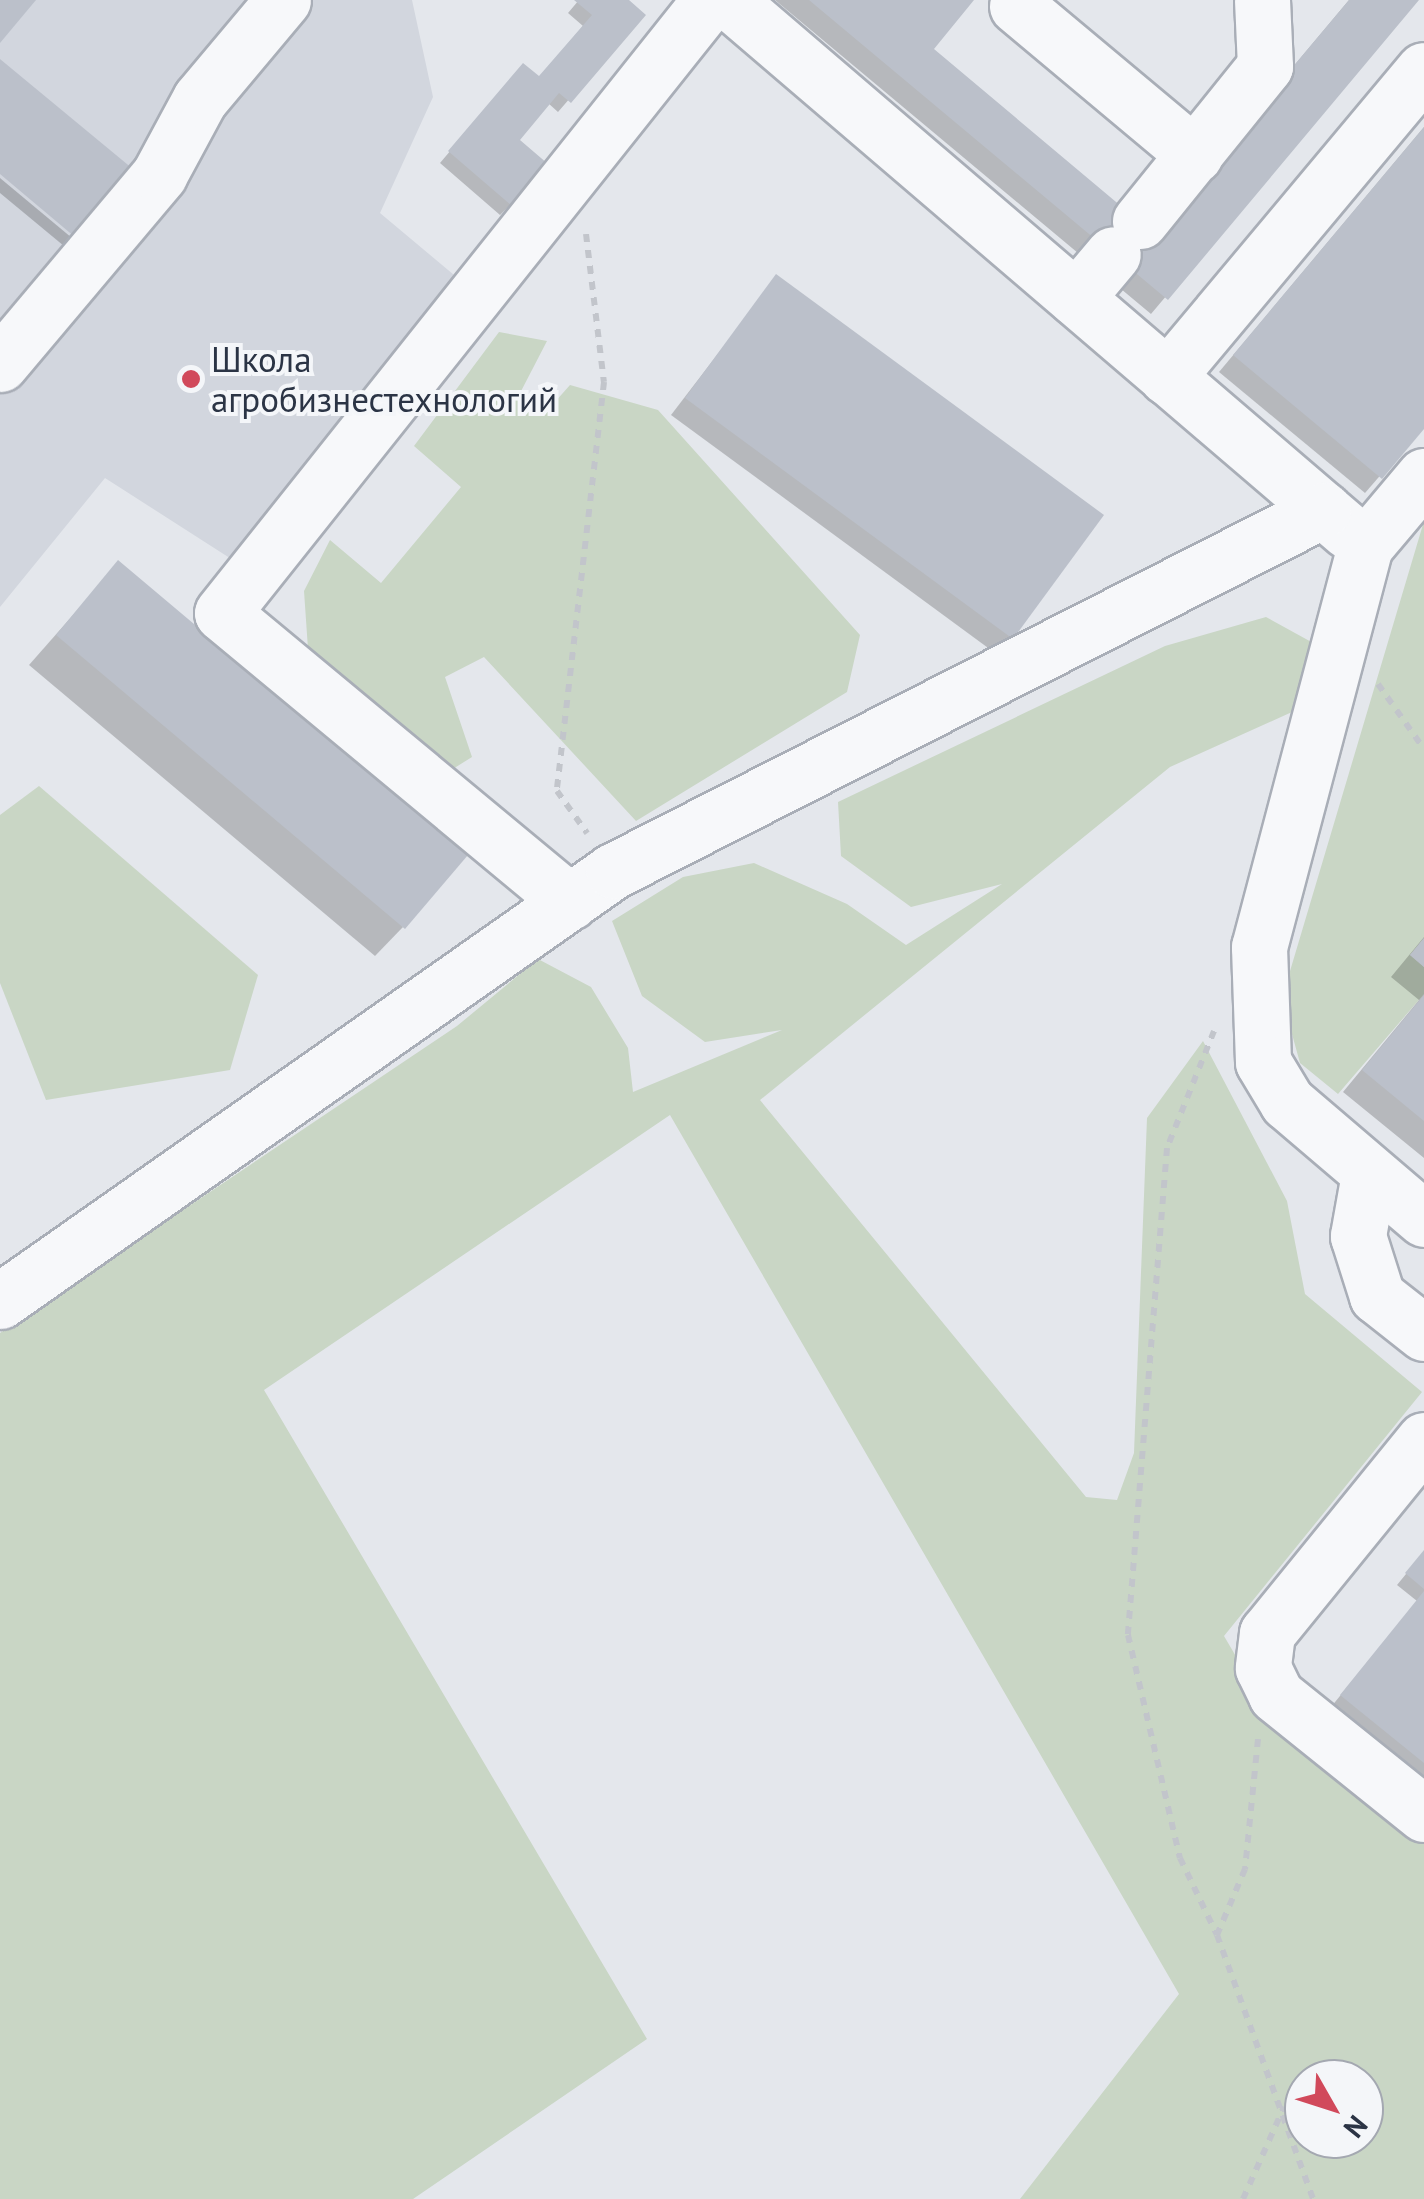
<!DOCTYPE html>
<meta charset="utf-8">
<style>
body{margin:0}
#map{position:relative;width:1424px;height:2199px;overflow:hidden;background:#e4e7ec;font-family:"PT Sans",sans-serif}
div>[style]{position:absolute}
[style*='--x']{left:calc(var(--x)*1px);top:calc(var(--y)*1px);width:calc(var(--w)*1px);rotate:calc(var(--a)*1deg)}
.built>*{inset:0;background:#d2d6de}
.green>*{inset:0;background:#c9d6c5}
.shadow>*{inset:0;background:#0003}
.building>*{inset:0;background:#bbc0ca}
.path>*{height:6px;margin-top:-3px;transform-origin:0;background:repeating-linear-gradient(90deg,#c2c5cb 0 8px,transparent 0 16px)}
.roads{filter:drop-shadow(2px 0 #a9aeb7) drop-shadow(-2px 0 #a9aeb7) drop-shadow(0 2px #a9aeb7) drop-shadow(0 -2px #a9aeb7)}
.minor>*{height:55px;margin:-27.5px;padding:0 27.5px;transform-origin:27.5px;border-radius:27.5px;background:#f7f8fa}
.dots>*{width:28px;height:28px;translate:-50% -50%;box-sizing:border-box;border:5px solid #f4f6f9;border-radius:50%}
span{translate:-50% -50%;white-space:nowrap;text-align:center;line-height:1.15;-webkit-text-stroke:8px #f4f6f9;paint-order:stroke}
.poi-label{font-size:35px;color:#2b3445}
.left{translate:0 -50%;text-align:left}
.north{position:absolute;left:1284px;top:2059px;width:100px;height:100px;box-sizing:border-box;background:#f4f6f9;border:2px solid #a4a8b1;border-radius:50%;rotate:129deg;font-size:28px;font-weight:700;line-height:40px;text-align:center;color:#2b3445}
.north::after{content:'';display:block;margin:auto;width:35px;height:45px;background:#d1495b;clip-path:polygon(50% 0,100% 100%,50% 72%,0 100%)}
</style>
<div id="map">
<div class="built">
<i style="clip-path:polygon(0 0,412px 0,433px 97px,380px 213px,460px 280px,236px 562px,105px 478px,0 607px)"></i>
</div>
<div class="green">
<i style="clip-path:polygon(499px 332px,547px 341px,518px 397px,554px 403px,570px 385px,658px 410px,860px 635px,847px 692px,636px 821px,484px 657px,445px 677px,472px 757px,448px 772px,308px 649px,304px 591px,330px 540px,381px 583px,461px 487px,414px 446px)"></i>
<i style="clip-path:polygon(1424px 521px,1424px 938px,1410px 955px,1424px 967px,1424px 994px,1338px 1094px,1300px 1063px,1282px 998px)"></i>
<i style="clip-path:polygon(evenodd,1266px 617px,1315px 644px,1303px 707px,1170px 767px,760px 1100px,1086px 1497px,1117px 1500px,1134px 1453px,1147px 1118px,1203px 1041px,1287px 1201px,1305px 1294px,1422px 1392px,1224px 1636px,1261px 1699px,1424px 1829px,1424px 2199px,1020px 2199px,1179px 1994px,670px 1115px,264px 1390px,647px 2039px,413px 2199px,0 2199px,0 1333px,457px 1026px,538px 959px,591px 987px,628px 1048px,633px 1092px,782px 1030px,705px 1042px,642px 996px,612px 921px,683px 877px,754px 863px,847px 904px,906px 945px,1002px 884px,911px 907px,841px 856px,838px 802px,1165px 646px,1266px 617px,1304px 2079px,1364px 2079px,1364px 2139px,1304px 2139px,1304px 2079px)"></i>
<i style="clip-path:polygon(39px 786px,258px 975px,230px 1070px,46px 1100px,0 983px,0 815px)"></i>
</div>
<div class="shadow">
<i style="clip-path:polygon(579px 0,625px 0,642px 15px,558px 112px,548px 103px,516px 140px,511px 204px,500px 215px,440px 163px,513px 77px,538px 79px,583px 26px,568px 13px)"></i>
<i style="clip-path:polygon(775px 0,971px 0,930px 49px,1152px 235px,1349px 0,1416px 0,1151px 314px)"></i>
<i style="clip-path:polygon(1424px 127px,1424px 425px,1365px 493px,1219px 372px)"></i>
<i style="clip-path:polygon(0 178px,78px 243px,70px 251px,0 193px)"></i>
<i style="clip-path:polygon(776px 278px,1011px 637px,995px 653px,671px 415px)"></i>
<i style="clip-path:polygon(118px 564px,403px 927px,375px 956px,29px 665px)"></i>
<i style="clip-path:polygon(1424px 937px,1424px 1158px,1343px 1092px,1419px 1000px,1391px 977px)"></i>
<i style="clip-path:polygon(1424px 1552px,1424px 1782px,1331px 1707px,1417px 1601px,1397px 1585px)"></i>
</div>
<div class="building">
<i style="clip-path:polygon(0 0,36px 0,0 43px)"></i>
<i style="clip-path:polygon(574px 0,629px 0,646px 15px,571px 103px,559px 93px,520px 140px,548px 164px,512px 206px,448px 151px,523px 63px,539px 76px,592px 15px)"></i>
<i style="clip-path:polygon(809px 0,974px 0,934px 49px,1153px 233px,1349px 0,1419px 0,1168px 300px)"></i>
<i style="clip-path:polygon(0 59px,139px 174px,82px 243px,0 174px)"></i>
<i style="clip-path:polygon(1424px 127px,1424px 429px,1382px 479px,1233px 355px)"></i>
<i style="clip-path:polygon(776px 274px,1104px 515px,1013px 639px,685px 398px)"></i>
<i style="clip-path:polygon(118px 560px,468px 855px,405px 929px,56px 635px)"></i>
<i style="clip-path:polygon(1424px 938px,1424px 967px,1410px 955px)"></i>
<i style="clip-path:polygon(1424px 995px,1424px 1121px,1362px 1070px)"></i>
<i style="clip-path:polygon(1424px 1550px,1424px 1589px,1405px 1573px)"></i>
<i style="clip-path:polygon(1424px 1591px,1424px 1763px,1340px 1695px)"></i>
</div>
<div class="path">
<i style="--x:586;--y:234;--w:149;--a:83.1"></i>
<i style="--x:604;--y:382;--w:412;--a:96.6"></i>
<i style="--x:557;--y:791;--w:52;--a:54.5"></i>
<i style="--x:1378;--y:684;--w:80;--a:54.7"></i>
<i style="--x:1214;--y:1031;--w:126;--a:111.9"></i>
<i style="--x:1167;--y:1148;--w:489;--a:94.6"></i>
<i style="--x:1128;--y:1635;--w:229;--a:76.9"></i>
<i style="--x:1180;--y:1858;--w:85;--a:64.3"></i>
<i style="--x:1258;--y:1739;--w:131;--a:95.7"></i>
<i style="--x:1245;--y:1869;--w:72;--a:113"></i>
<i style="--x:1217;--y:1935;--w:281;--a:70"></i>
<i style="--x:1243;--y:2199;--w:101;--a:-66"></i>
</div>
<div class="roads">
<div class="minor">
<i style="--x:728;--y:0;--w:816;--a:40.58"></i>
<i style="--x:1017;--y:6;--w:232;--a:39.9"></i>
<i style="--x:1140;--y:221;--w:199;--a:-51.1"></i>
<i style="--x:1265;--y:66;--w:66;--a:-92.6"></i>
<i style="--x:1076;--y:298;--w:57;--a:-49.9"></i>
<i style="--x:0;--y:364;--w:247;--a:-49.9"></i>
<i style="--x:159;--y:175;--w:86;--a:-61.7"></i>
<i style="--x:200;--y:99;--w:129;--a:-50"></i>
<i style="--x:1167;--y:377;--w:400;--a:-50.1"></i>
<i style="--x:1424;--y:476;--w:92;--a:130.1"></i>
<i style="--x:1365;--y:546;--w:415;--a:104.8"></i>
<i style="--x:1259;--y:947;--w:115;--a:88"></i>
<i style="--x:1263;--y:1062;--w:47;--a:59"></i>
<i style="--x:1287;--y:1102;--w:180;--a:40.5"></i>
<i style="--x:570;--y:902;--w:452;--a:-140.3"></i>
<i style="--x:222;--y:613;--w:784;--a:-51.48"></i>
<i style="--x:1369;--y:1174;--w:63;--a:100.1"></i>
<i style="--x:1358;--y:1236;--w:63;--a:72.4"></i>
<i style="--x:1377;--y:1296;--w:60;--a:38.2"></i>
<i style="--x:0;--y:1301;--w:749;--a:-35.05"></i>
<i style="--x:613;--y:871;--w:797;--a:-26.95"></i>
<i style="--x:1424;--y:1440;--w:249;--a:129.1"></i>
<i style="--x:1267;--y:1633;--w:35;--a:97"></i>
<i style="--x:1263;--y:1668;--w:30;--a:64"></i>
<i style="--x:1276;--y:1695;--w:190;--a:38.8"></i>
</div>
</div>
<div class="dots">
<i style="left:191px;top:379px;background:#d1495b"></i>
</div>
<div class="poi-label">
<span class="left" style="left:211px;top:379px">Школа<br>агробизнестехнологий</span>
</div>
<div class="north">N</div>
</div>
